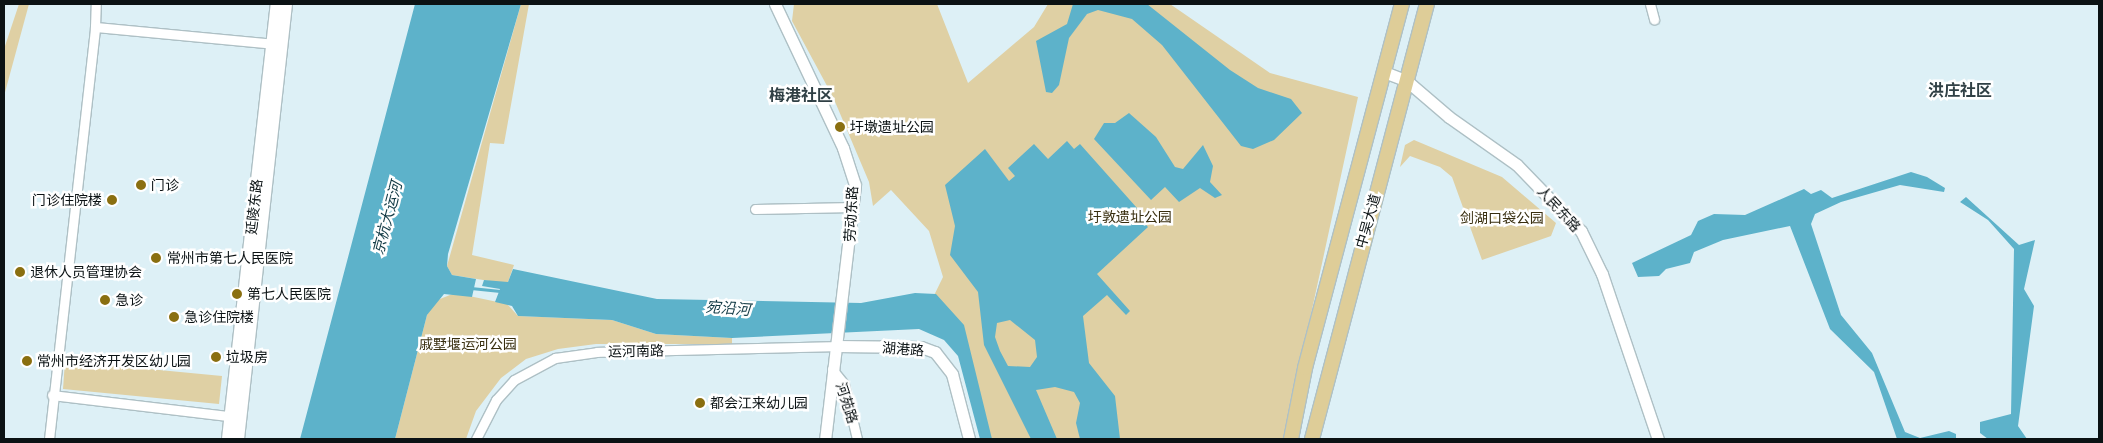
<!DOCTYPE html>
<meta charset="utf-8">
<style>
body{margin:0}
#map{position:relative;width:2103px;height:443px;overflow:hidden;background:#ddf0f6;font-family:Lato,"Noto Sans SC",sans-serif}
div>[style]{position:absolute}
[style*='--x']{left:calc(var(--x)*1px);top:calc(var(--y)*1px);width:calc(var(--w)*1px);rotate:calc(var(--a)*1deg)}
.green>*{inset:0;background:#dfd0a4}
.water>*{inset:0;background:#5db2ca}
.stream>*{height:2.5px;margin:-1.25px;padding:0 1.25px;transform-origin:1.25px;border-radius:1.25px;background:#5db2ca}
.roads{filter:drop-shadow(1px 0 #aec0c5) drop-shadow(-1px 0 #aec0c5) drop-shadow(0 1px #aec0c5) drop-shadow(0 -1px #aec0c5)}
.minor>*{height:9px;margin:-4.5px;padding:0 4.5px;transform-origin:4.5px;border-radius:4.5px;background:#fff}
.tertiary>*{height:11px;margin:-5.5px;padding:0 5.5px;transform-origin:5.5px;border-radius:5.5px;background:#fff}
.secondary>*{height:12px;margin:-6px;padding:0 6px;transform-origin:6px;border-radius:6px;background:#fff}
.primary>*{height:14px;margin:-7px;padding:0 7px;transform-origin:7px;border-radius:7px;background:#decd98}
.dots>*{width:14px;height:14px;translate:-50% -50%;box-sizing:border-box;border:2px solid #fff;border-radius:50%}
span{translate:-50% -50%;white-space:nowrap;text-align:center;line-height:1.15;-webkit-text-stroke:5px #fff;paint-order:stroke}
.poi-label{font-size:14px;color:#0b1214}
.left{translate:0 -50%;text-align:left}
.right{translate:-100% -50%;text-align:right}
.street-label{font-size:14px;color:#0b1214}
.park-label{font-size:14px;color:#382e0f}
.water-label{font-size:15px;color:#123a45;font-style:italic}
.quarter-label{font-size:16px;color:#304045;font-weight:700}
.frame{position:absolute;inset:0;border:5px solid #0b1214;pointer-events:none}
</style>
<div id="map">
<div class="green">
<i style="clip-path:polygon(19px 4px,29px 4px,4px 96px,4px 49px)"></i>
<i style="clip-path:polygon(521px 4px,529px 4px,504px 144px,490px 143px,472px 255px,514px 265px,508px 282px,502px 283px,452px 275px,447px 266px)"></i>
<i style="clip-path:polygon(794px 4px,937px 4px,968px 83px,1034px 27px,1048px 4px,1170px 4px,1270px 73px,1358px 97px,1284px 439px,988px 439px,953px 328px,924px 316px,943px 277px,929px 231px,891px 190px,873px 206px,869px 182px,833px 97px,792px 21px)"></i>
<i style="clip-path:polygon(1414px 140px,1502px 177px,1556px 223px,1551px 236px,1482px 260px,1452px 177px,1440px 167px,1410px 156px,1400px 167px,1405px 145px)"></i>
<i style="clip-path:polygon(455px 293px,507px 304px,518px 316px,612px 320px,656px 334px,732px 338px,732px 344px,596px 344px,558px 349px,526px 359px,501px 378px,476px 411px,466px 439px,395px 439px,427px 315px,435px 301px)"></i>
<i style="clip-path:polygon(65px 361px,222px 376px,219px 404px,63px 389px)"></i>
</div>
<div class="water">
<i style="clip-path:polygon(415px 4px,521px 4px,448px 254px,447px 266px,452px 275px,476px 279px,472px 297px,444px 294px,427px 315px,395px 439px,300px 439px)"></i>
<i style="clip-path:polygon(1073px 4px,1147px 4px,1230px 70px,1258px 88px,1291px 99px,1302px 113px,1274px 140px,1253px 149px,1241px 146px,1162px 45px,1132px 19px,1098px 10px,1087px 14px,1069px 38px,1059px 85px,1052px 93px,1046px 92px,1036px 41px,1067px 24px)"></i>
<i style="clip-path:polygon(1129px 113px,1156px 137px,1175px 167px,1183px 169px,1203px 145px,1213px 166px,1210px 182px,1222px 195px,1215px 198px,1200px 188px,1179px 202px,1165px 187px,1151px 200px,1094px 139px,1104px 123px,1115px 123px)"></i>
<i style="clip-path:polygon(evenodd,1067px 141px,1074px 149px,1080px 144px,1137px 208px,1134px 212px,1148px 227px,1097px 274px,1130px 311px,1126px 315px,1107px 295px,1083px 316px,1089px 363px,1115px 396px,1120px 439px,1080px 439px,1076px 423px,1080px 403px,1074px 392px,1055px 387px,1036px 390px,1057px 439px,1031px 439px,984px 345px,978px 292px,950px 255px,955px 226px,945px 185px,985px 149px,1009px 181px,1015px 176px,1008px 168px,1034px 144px,1048px 159px,1067px 141px,1010px 320px,1035px 340px,1037px 357px,1030px 367px,1008px 366px,1000px 351px,995px 337px,997px 323px,1010px 320px)"></i>
<i style="clip-path:polygon(1911px 172px,1927px 177px,1945px 188px,1944px 192px,1900px 185px,1841px 202px,1815px 214px,1811px 224px,1841px 315px,1872px 353px,1905px 432px,1920px 438px,1949px 431px,1956px 434px,1956px 439px,1897px 439px,1874px 372px,1830px 329px,1790px 226px,1723px 240px,1694px 252px,1690px 263px,1666px 269px,1659px 276px,1638px 277px,1632px 263px,1691px 235px,1698px 221px,1714px 214px,1745px 215px,1804px 189px,1811px 194px,1821px 190px,1832px 198px)"></i>
<i style="clip-path:polygon(1966px 197px,2019px 245px,2035px 240px,2024px 289px,2034px 306px,2018px 426px,2027px 439px,1988px 439px,1980px 433px,1980px 422px,2011px 414px,2014px 249px,1988px 220px,1960px 202px)"></i>
<i style="clip-path:polygon(513px 269px,657px 299px,861px 303px,915px 293px,936px 294px,964px 325px,992px 439px,980px 439px,958px 356px,944px 340px,919px 329px,732px 338px,656px 334px,612px 320px,518px 316px,512px 306px,495px 302px,500px 289px,482px 286px,484px 280px,508px 282px)"></i>
</div>
<div class="stream">
<i style="--x:471;--y:288;--w:29;--a:6"></i>
</div>
<div class="roads">
<div class="minor">
<i style="--x:1650;--y:4;--w:16;--a:75"></i>
<i style="--x:95;--y:27;--w:23;--a:-88"></i>
<i style="--x:755;--y:209;--w:99;--a:-1.2"></i>
<i style="--x:832;--y:369;--w:19;--a:51"></i>
<i style="--x:844;--y:384;--w:57;--a:76.7"></i>
<i style="--x:52;--y:395;--w:185;--a:6.8"></i>
<i style="--x:49;--y:439;--w:415;--a:-83.6"></i>
<i style="--x:95;--y:27;--w:182;--a:5.4"></i>
<i style="--x:476;--y:439;--w:44;--a:-62.9"></i>
<i style="--x:496;--y:400;--w:27;--a:-48"></i>
<i style="--x:514;--y:380;--w:47;--a:-28.2"></i>
<i style="--x:555;--y:358;--w:42;--a:-8.1"></i>
<i style="--x:597;--y:352;--w:239;--a:-1.4"></i>
</div>
<div class="tertiary">
<i style="--x:775;--y:4;--w:159;--a:64.7"></i>
<i style="--x:843;--y:148;--w:39;--a:72"></i>
<i style="--x:855;--y:185;--w:256;--a:96.7"></i>
<i style="--x:1384;--y:72;--w:25;--a:21"></i>
<i style="--x:1407;--y:81;--w:55;--a:40.6"></i>
<i style="--x:1449;--y:117;--w:83;--a:35.2"></i>
<i style="--x:1517;--y:165;--w:92;--a:45.9"></i>
<i style="--x:1581;--y:231;--w:48;--a:64"></i>
<i style="--x:1602;--y:274;--w:174;--a:71.3"></i>
<i style="--x:836;--y:346;--w:85;--a:0.7"></i>
<i style="--x:921;--y:347;--w:15;--a:20"></i>
<i style="--x:935;--y:352;--w:28;--a:52"></i>
<i style="--x:952;--y:374;--w:67;--a:75.3"></i>
</div>
<div class="secondary">
<i style="--x:228;--y:439;--w:438;--a:-83.6"></i>
<i style="--x:238;--y:439;--w:438;--a:-83.7"></i>
</div>
<div class="primary">
<i style="--x:1291;--y:439;--w:72;--a:-78.8"></i>
<i style="--x:1305;--y:368;--w:377;--a:-75.1"></i>
<i style="--x:1312;--y:439;--w:450;--a:-75.2"></i>
</div>
</div>
<div class="dots">
<i style="left:840px;top:127px;background:#8a6f10"></i>
<i style="left:141px;top:185px;background:#8a6f10"></i>
<i style="left:112px;top:200px;background:#8a6f10"></i>
<i style="left:156px;top:258px;background:#8a6f10"></i>
<i style="left:20px;top:272px;background:#8a6f10"></i>
<i style="left:237px;top:294px;background:#8a6f10"></i>
<i style="left:105px;top:300px;background:#8a6f10"></i>
<i style="left:174px;top:317px;background:#8a6f10"></i>
<i style="left:216px;top:357px;background:#8a6f10"></i>
<i style="left:27px;top:361px;background:#8a6f10"></i>
<i style="left:700px;top:403px;background:#8a6f10"></i>
</div>
<div class="poi-label">
<span class="left" style="left:850px;top:127px">圩墩遗址公园</span>
<span class="left" style="left:151px;top:185px">门诊</span>
<span class="right" style="left:102px;top:200px">门诊住院楼</span>
<span class="left" style="left:167px;top:258px">常州市第七人民医院</span>
<span class="left" style="left:30px;top:272px">退休人员管理协会</span>
<span class="left" style="left:247px;top:294px">第七人民医院</span>
<span class="left" style="left:115px;top:300px">急诊</span>
<span class="left" style="left:184px;top:317px">急诊住院楼</span>
<span class="left" style="left:226px;top:357px">垃圾房</span>
<span class="left" style="left:37px;top:361px">常州市经济开发区幼儿园</span>
<span class="left" style="left:710px;top:403px">都会江来幼儿园</span>
</div>
<div class="street-label">
<span style="left:254px;top:207px;rotate:-84deg">延陵东路</span>
<span style="left:1559px;top:209px;rotate:47deg">人民东路</span>
<span style="left:851px;top:214px;rotate:-87deg">劳动东路</span>
<span style="left:1368px;top:221px;rotate:-74deg">中吴大道</span>
<span style="left:903px;top:349px;rotate:4deg">湖港路</span>
<span style="left:636px;top:351px;rotate:-1deg">运河南路</span>
<span style="left:847px;top:403px;rotate:72deg">河苑路</span>
</div>
<div class="park-label">
<span style="left:1130px;top:217px">圩敦遗址公园</span>
<span style="left:1502px;top:218px">剑湖口袋公园</span>
<span style="left:468px;top:344px">戚墅堰运河公园</span>
</div>
<div class="water-label">
<span style="left:387px;top:218px;rotate:-75deg">京杭大运河</span>
<span style="left:728px;top:308px;rotate:4deg">宛沿河</span>
</div>
<div class="quarter-label">
<span style="left:1960px;top:90px">洪庄社区</span>
<span style="left:801px;top:95px">梅港社区</span>
</div>
<div class="frame"></div>
</div>
